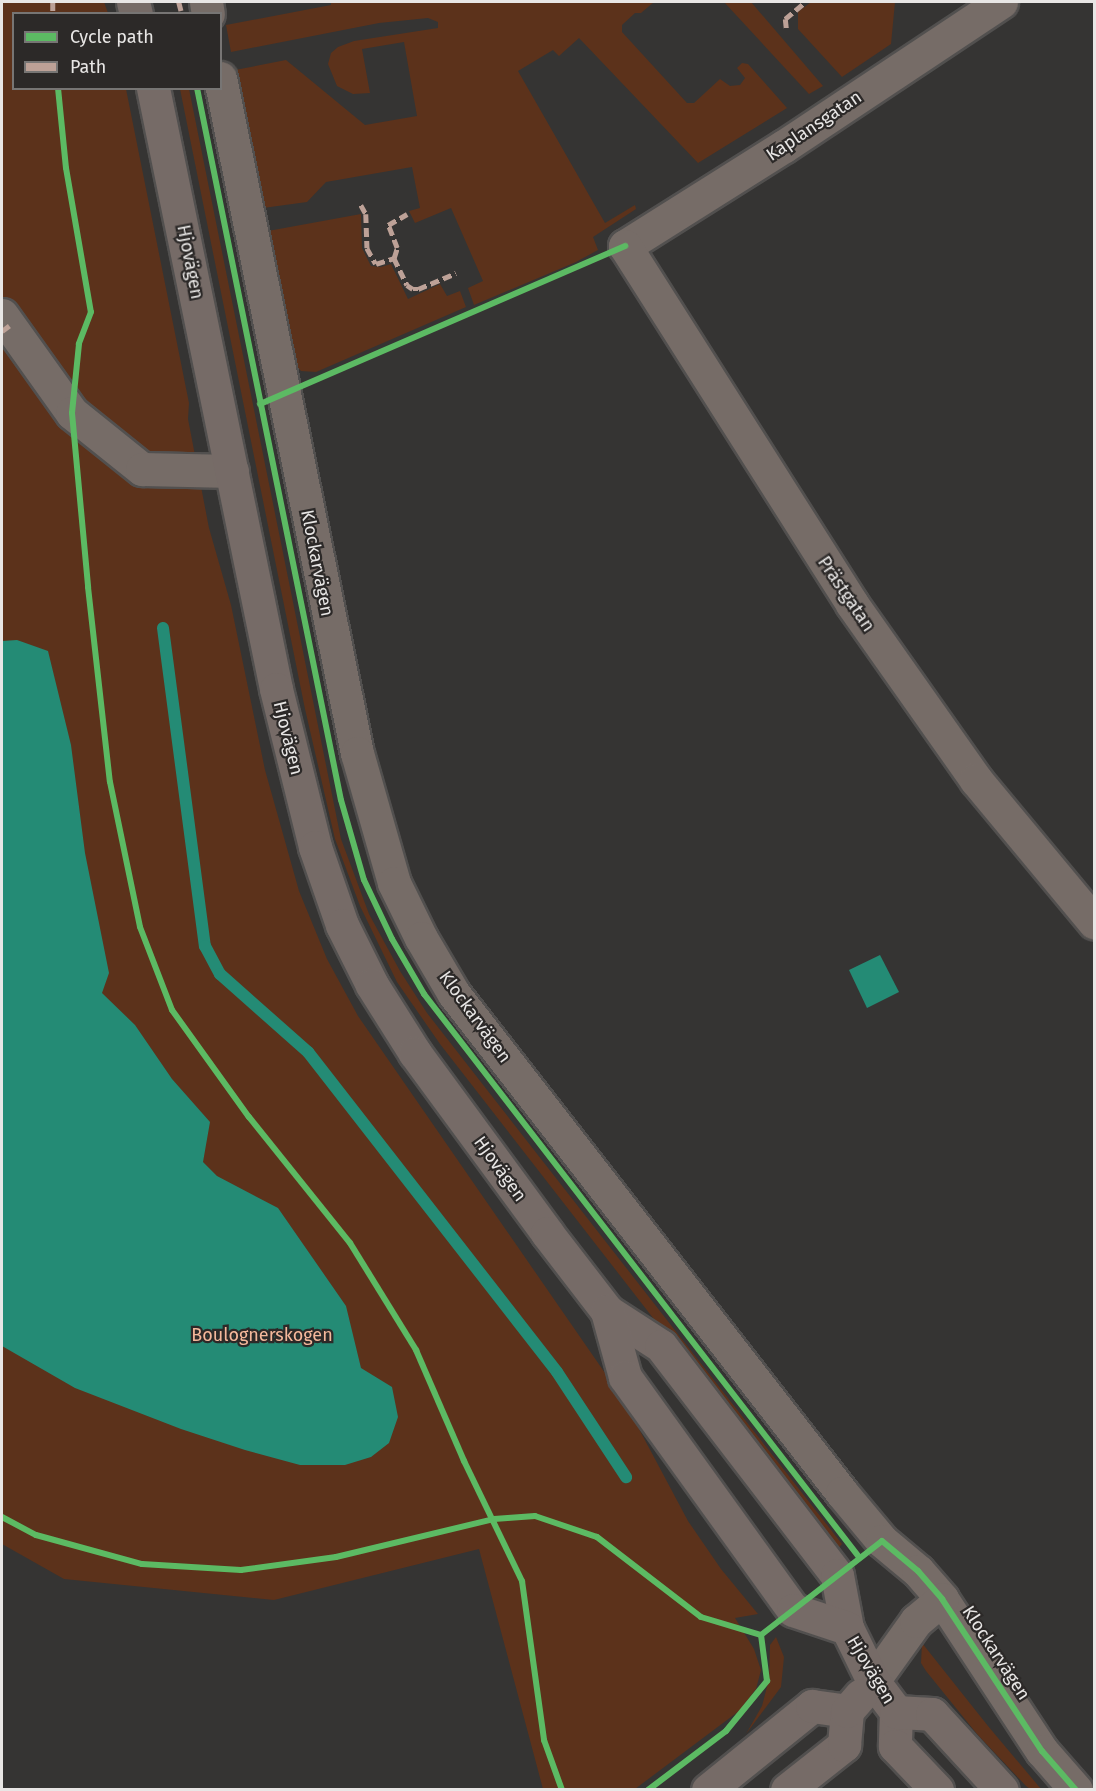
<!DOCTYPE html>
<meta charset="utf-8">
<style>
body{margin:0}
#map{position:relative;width:1096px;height:1791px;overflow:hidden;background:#353433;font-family:"Fira Sans",sans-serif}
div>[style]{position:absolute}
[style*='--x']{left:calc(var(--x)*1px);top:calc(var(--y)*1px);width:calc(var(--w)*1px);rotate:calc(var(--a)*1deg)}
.green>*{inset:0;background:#5c321b}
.water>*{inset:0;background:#248b75}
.stream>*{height:12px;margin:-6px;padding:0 6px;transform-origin:6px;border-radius:6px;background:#248b75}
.roads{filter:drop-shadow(2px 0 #52504f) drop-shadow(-2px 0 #52504f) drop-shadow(0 2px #52504f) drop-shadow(0 -2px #52504f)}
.minor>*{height:33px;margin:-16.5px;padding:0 16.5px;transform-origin:16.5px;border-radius:16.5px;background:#766c67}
.major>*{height:33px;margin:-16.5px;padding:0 16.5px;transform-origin:16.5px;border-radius:16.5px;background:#766b67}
.quiet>*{height:4.5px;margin-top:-2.25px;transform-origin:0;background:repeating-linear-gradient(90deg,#bda197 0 9px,transparent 0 13.5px)}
.cycleway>*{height:6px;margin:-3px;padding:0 3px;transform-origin:3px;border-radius:3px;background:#5cba63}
span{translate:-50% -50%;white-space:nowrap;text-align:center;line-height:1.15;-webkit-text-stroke:4.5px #2c2928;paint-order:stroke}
.street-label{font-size:18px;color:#e8e6e5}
.park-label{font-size:18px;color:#f4b89b}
.frame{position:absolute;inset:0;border:3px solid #e8e6e5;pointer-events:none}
.legend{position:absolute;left:12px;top:12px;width:210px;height:78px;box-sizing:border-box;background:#2c2928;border:2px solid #777574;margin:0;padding:8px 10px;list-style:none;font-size:18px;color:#e8e6e5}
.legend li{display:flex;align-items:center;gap:12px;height:30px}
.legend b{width:30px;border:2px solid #777574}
</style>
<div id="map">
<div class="green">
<i style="clip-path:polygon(2px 2px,104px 2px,108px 13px,14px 14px,14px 88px,126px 89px,189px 403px,188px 419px,209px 528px,231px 605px,265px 770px,299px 891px,327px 959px,358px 1016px,623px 1399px,688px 1521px,721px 1569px,758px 1614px,735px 1618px,754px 1649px,761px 1670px,756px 1689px,739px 1711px,635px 1789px,543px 1789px,479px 1549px,274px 1600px,64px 1579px,2px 1544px)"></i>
<i style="clip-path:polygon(331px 2px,654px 2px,641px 13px,635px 13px,622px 25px,622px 32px,687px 103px,694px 103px,720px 79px,730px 86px,740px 85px,745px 78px,737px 68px,742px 63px,748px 64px,787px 108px,698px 163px,579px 38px,559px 56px,553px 50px,518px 71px,605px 223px,635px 205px,636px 209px,593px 237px,598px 250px,576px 262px,474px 305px,468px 288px,483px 281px,451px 208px,415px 223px,409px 211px,420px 208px,412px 167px,326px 182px,307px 202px,263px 208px,235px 70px,286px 60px,365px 125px,417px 116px,404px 42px,362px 49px,370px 93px,353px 94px,337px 86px,328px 64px,331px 53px,338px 47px,354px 41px,438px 28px,438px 22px,428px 18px,379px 23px,231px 52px,226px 25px,331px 5px)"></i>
<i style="clip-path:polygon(724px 2px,751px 2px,823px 86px,809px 94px)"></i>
<i style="clip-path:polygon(811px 2px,895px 2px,891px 44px,842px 77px,798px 29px,798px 12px)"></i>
<i style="clip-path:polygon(180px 89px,189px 89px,341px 839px,369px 914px,400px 971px,427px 1013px,842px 1544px,835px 1552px,440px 1044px,397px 982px,360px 906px,335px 839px,305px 709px)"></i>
<i style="clip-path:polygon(361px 214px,362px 248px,371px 266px,381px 267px,391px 264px,408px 299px,440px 284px,447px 296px,460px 291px,466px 307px,316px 372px,301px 371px,292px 361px,268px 231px)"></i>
<i style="clip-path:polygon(776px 1637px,784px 1657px,781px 1687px,746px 1734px,762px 1706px,769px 1679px,770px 1645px)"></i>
<i style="clip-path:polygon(922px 1643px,988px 1726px,1041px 1789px,1030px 1789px,1026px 1786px,977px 1734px,926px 1671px,921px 1663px)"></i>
</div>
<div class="water">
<i style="clip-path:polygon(17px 640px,48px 651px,71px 745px,85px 853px,109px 973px,102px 993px,135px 1025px,172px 1079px,210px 1122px,203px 1162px,217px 1176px,278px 1208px,346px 1306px,361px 1368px,392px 1387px,398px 1417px,389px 1443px,371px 1457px,345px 1465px,300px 1465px,245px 1450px,181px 1429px,75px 1388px,2px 1346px,2px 641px)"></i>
<i style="clip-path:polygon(880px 955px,899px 992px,867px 1008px,849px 970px)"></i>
</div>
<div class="stream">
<i style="--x:163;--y:628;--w:321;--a:82.5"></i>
<i style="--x:205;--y:946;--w:32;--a:62"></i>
<i style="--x:220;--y:974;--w:118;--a:41.6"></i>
<i style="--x:308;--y:1052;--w:405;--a:52.1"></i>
<i style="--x:557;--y:1372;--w:126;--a:56.7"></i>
</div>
<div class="roads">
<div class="minor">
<i style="--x:206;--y:2;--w:12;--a:81"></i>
<i style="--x:1001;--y:2;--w:260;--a:146.4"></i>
<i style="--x:784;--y:146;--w:188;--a:147.8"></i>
<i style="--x:625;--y:246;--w:424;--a:57.6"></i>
<i style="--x:852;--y:604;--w:215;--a:54.8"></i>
<i style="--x:976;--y:780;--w:185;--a:50.3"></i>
<i style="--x:220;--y:78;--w:689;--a:78.53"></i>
<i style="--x:357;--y:753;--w:135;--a:74.1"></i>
<i style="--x:394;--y:883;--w:61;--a:63.9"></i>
<i style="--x:421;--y:938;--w:65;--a:59.5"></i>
<i style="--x:454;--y:994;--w:632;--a:52.13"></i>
<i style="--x:842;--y:1493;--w:62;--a:50.2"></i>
<i style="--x:882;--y:1541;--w:47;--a:39.8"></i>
<i style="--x:918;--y:1571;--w:37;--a:49"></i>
<i style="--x:942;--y:1599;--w:182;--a:56.7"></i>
<i style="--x:1042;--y:1751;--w:52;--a:48.9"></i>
<i style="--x:2;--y:315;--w:120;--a:54.5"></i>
<i style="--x:72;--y:413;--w:90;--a:38.7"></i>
<i style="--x:142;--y:469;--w:90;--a:1.3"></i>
<i style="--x:873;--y:1681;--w:74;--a:-54.4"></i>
<i style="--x:916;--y:1621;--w:34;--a:-40"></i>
</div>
<div class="major">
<i style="--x:133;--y:2;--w:12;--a:76"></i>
<i style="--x:153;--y:88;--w:613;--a:78.43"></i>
<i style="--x:276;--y:689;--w:163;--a:76.1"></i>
<i style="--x:315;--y:847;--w:83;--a:70.9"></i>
<i style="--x:342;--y:925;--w:67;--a:63.4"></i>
<i style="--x:372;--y:985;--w:80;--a:57.7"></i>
<i style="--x:415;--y:1053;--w:223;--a:53.7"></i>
<i style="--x:547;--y:1233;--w:98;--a:52.4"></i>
<i style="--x:607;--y:1311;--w:64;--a:32.9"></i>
<i style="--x:661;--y:1346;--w:289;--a:52.5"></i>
<i style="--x:837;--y:1575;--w:54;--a:79.3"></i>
<i style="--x:847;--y:1628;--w:59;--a:63.9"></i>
<i style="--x:873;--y:1681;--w:39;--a:53"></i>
<i style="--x:896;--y:1712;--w:34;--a:92"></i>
<i style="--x:895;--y:1746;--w:61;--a:46.3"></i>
<i style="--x:607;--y:1311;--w:68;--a:74.7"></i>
<i style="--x:625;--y:1377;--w:287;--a:54.2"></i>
<i style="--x:793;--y:1610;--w:57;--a:18.4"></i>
<i style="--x:896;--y:1712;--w:36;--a:3"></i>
<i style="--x:932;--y:1714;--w:103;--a:47.4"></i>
<i style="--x:708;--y:1790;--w:134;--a:-38.9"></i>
<i style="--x:812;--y:1706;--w:35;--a:8"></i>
<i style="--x:787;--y:1790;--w:73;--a:-38.3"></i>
<i style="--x:844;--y:1745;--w:34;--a:-85"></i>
<i style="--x:847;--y:1711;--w:21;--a:-49"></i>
</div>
</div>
<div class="quiet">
<i style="--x:53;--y:2;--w:12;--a:90"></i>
<i style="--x:179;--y:2;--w:12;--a:76"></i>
<i style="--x:786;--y:28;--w:9;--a:-96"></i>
<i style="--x:785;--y:19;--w:26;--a:-40"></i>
<i style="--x:361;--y:205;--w:10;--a:61"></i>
<i style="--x:366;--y:214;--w:34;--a:88"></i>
<i style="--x:367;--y:248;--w:18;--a:61"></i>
<i style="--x:376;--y:264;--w:19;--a:-18"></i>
<i style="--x:394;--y:258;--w:30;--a:64"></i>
<i style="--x:407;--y:285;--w:7;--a:34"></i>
<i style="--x:413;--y:289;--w:5;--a:0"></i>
<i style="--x:418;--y:289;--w:41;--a:-22.8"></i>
<i style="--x:394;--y:258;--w:10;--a:-73"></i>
<i style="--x:397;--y:248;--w:25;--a:-111"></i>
<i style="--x:388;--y:225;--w:22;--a:-30"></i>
<i style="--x:2;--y:331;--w:10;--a:-37"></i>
</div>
<div class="cycleway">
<i style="--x:58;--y:88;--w:80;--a:84.3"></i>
<i style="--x:66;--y:168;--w:146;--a:80.2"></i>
<i style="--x:91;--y:312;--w:34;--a:111"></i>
<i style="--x:79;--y:344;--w:69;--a:95.8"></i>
<i style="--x:72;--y:413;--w:175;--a:84.7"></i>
<i style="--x:88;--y:587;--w:196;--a:83.6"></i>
<i style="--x:110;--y:782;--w:148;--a:78.3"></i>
<i style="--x:140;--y:927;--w:89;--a:68.9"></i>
<i style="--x:172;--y:1010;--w:132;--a:54.3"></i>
<i style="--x:249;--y:1117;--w:161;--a:51.3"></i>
<i style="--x:350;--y:1243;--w:126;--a:58.3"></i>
<i style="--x:416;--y:1350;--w:121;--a:66.6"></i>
<i style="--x:464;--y:1461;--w:133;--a:64.2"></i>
<i style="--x:522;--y:1581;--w:161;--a:82.1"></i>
<i style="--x:544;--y:1740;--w:53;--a:70.2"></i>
<i style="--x:197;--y:88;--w:726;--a:78.57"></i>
<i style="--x:341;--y:800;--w:83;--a:74"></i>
<i style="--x:364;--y:880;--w:65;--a:64.6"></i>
<i style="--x:392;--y:939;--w:64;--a:59.8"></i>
<i style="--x:424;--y:994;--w:711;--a:52.31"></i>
<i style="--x:260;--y:404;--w:398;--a:-23.4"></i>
<i style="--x:2;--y:1517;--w:38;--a:28"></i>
<i style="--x:36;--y:1535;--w:110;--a:15.3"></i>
<i style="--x:142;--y:1564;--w:99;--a:3.5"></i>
<i style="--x:241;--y:1570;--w:96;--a:-7.8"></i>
<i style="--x:336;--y:1557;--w:163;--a:-13.5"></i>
<i style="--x:494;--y:1519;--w:41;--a:-4.2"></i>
<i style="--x:535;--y:1516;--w:65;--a:18.7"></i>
<i style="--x:597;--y:1537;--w:131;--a:37.6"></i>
<i style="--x:701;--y:1617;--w:63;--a:16.7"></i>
<i style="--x:761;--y:1635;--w:153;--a:-37.8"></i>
<i style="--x:882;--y:1541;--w:47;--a:39.8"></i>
<i style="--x:918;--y:1571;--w:37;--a:49"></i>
<i style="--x:942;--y:1599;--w:182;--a:56.7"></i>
<i style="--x:1042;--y:1751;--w:52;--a:48.9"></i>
<i style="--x:648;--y:1790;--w:98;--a:-37.1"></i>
<i style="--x:726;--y:1731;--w:65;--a:-50.6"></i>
<i style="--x:767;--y:1681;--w:46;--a:-97.4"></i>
</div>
<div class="street-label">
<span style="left:814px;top:126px;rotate:-34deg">Kaplansgatan</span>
<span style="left:190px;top:262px;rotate:79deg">Hjovägen</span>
<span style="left:317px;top:563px;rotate:79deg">Klockarvägen</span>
<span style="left:846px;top:594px;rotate:56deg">Prästgatan</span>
<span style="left:288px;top:738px;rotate:76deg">Hjovägen</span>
<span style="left:475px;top:1017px;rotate:54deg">Klockarvägen</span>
<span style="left:500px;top:1169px;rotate:54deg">Hjovägen</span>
<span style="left:996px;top:1653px;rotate:57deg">Klockarvägen</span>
<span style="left:871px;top:1670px;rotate:59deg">Hjovägen</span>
</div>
<div class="park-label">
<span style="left:262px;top:1335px">Boulognerskogen</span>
</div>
<div class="frame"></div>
<ul class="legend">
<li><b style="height:8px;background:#5cba63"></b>Cycle path</li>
<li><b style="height:8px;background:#bda197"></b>Path</li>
</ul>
</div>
